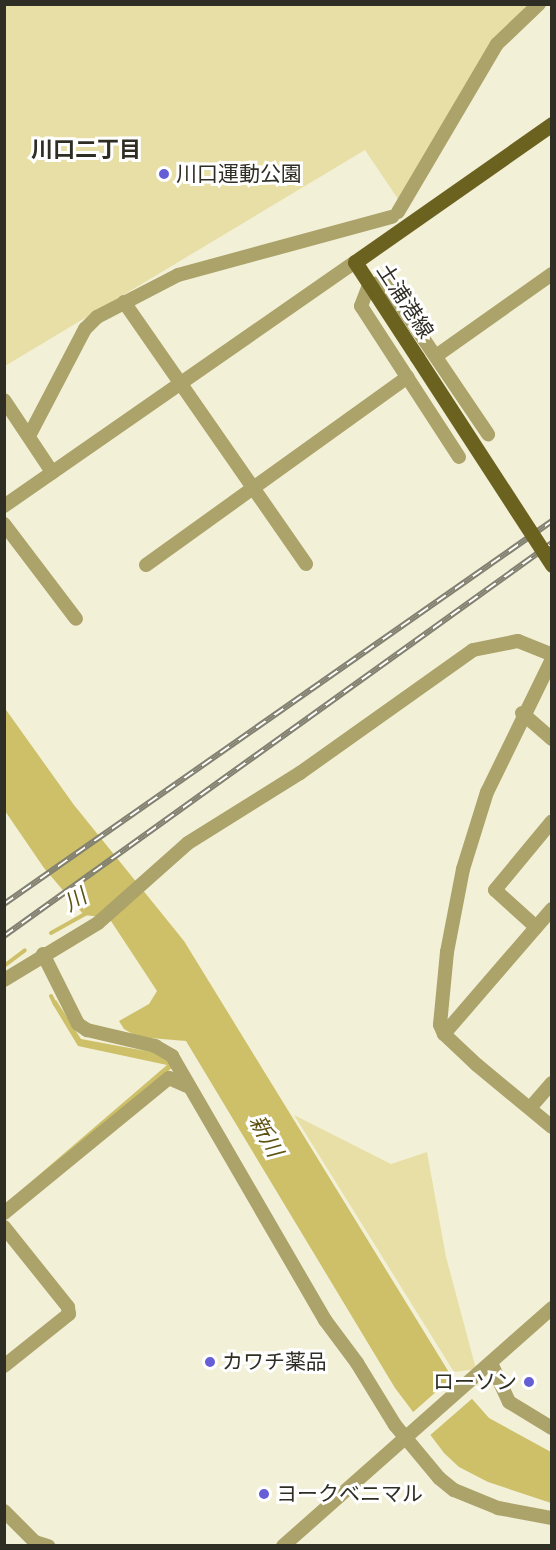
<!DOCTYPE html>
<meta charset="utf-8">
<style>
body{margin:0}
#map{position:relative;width:556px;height:1550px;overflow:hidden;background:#f3f0d8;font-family:"Space Grotesk","Noto Sans JP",sans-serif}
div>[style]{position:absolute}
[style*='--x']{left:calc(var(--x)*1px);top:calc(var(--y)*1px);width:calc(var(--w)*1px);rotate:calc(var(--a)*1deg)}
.green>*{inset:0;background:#e7dfa6}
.water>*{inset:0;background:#cdc069}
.pier>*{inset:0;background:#f3f0d8}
.stream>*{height:4px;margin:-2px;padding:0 2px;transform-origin:2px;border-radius:2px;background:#cdc069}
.minor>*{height:14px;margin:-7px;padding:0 7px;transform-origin:7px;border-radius:7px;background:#aba36a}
.major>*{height:15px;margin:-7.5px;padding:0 7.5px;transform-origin:7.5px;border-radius:7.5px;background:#6c6220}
.rail>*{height:6px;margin-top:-3px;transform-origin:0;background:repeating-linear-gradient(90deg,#fff 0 11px,#828171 0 22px);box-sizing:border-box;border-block:2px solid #828171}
.major-bridge>*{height:15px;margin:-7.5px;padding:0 7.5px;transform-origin:7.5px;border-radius:7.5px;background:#6c6220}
.dots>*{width:16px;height:16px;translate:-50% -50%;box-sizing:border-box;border:3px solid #fff;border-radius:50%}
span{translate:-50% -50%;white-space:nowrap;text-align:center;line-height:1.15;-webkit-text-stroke:6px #fff;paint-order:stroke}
.poi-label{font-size:21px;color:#2f2e25}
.left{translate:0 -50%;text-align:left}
.right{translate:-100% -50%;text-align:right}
.street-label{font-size:21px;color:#2f2e25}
.neighbourhood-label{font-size:22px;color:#2f2e25;font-weight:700}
.water-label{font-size:22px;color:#5d5411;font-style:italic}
.frame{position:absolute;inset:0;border:6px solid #2f2e25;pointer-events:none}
</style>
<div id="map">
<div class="green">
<i style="clip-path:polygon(5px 5px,532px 5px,398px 199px,365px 150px,5px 366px)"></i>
<i style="clip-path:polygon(294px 1115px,391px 1164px,427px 1152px,446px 1257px,476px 1369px,454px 1372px)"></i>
</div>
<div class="water">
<i style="clip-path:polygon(4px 707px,74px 805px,184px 941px,450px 1374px,489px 1418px,551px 1452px,551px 1503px,488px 1482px,459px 1467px,444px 1453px,395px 1388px,186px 1041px,138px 1037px,124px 1029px,119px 1021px,149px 1004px,157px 991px,109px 918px,84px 915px,44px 868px,5px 811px)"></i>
<i style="clip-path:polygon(56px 1000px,81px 1039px,162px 1054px,174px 1066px,5px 1210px,5px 1204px,167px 1065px,78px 1046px,52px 1003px)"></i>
</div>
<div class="pier">
<i style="clip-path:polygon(455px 1375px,474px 1397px,428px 1437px,411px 1414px)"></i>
</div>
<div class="stream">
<i style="--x:51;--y:933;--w:41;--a:-29.1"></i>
<i style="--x:4;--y:966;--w:26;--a:-37"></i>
<i style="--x:51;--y:996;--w:9;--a:63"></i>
</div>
<div class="minor">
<i style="--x:398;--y:212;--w:195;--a:-59.5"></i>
<i style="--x:497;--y:44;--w:58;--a:-43.6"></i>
<i style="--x:124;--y:302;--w:319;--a:55.2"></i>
<i style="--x:436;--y:356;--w:142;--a:-35.3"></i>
<i style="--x:4;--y:400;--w:87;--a:56.3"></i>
<i style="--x:29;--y:436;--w:121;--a:-62.4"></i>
<i style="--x:85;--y:329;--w:17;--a:-45"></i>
<i style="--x:97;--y:317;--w:91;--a:-27.4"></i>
<i style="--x:178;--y:275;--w:222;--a:-15.2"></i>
<i style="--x:459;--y:457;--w:180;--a:-123"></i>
<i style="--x:361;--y:306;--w:22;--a:-69"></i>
<i style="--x:369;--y:285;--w:16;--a:-11"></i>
<i style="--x:385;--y:282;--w:184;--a:55.9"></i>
<i style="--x:4;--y:506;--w:427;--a:-34.8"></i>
<i style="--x:4;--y:524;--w:119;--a:52.8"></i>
<i style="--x:146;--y:565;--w:322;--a:-35.7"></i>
<i style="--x:552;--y:659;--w:148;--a:116"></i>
<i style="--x:487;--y:792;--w:81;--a:107.3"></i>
<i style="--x:463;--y:869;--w:85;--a:100.9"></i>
<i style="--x:447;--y:952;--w:73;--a:95.5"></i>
<i style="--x:440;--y:1025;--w:10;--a:66"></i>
<i style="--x:444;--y:1034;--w:45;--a:43.2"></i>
<i style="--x:477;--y:1065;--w:97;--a:39.6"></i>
<i style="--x:522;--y:713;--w:40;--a:41"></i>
<i style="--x:536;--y:927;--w:55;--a:-137.9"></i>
<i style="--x:495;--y:890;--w:89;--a:-50.4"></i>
<i style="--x:43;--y:954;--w:78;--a:63.4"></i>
<i style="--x:78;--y:1024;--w:11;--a:34"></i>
<i style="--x:87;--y:1030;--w:70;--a:13.2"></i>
<i style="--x:155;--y:1046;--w:20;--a:30"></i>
<i style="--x:172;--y:1056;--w:305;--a:59.9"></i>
<i style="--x:325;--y:1320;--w:54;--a:53.3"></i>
<i style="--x:357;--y:1363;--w:73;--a:58.5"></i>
<i style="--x:395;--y:1425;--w:69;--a:50.3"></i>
<i style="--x:439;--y:1478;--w:19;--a:39"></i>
<i style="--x:454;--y:1490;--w:48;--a:22.2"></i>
<i style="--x:498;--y:1508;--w:55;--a:10.5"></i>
<i style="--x:4;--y:980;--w:110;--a:-31.2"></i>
<i style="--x:98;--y:923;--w:120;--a:-41.6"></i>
<i style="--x:188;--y:843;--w:132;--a:-32"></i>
<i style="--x:300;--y:773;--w:212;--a:-35.4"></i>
<i style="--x:473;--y:650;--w:46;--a:-11.3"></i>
<i style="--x:518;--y:641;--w:37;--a:22"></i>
<i style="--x:444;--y:1034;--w:165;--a:-49.2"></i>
<i style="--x:530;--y:1108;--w:33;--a:-49"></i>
<i style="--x:4;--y:1213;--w:213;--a:-39.3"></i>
<i style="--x:169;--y:1078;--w:20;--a:24"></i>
<i style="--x:4;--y:1227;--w:102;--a:51.3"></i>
<i style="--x:68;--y:1307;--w:7;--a:82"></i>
<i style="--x:69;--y:1314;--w:83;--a:141.3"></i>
<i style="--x:491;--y:1363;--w:43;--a:65.2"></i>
<i style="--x:509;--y:1402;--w:50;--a:31.2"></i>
<i style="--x:4;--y:1511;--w:44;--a:45"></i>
<i style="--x:35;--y:1542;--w:14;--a:17"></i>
<i style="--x:283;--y:1546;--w:359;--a:-41.5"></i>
</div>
<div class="major">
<i style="--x:417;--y:357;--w:113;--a:-123.1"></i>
<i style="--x:355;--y:262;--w:241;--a:-35"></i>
</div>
<div class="rail">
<i style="--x:4;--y:904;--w:669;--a:-34.95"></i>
<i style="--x:4;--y:936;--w:674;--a:-35.65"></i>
</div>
<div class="major-bridge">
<i style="--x:417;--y:357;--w:248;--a:57"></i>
</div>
<div class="dots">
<i style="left:164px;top:174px;background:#655ed7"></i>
<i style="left:210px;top:1362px;background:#655ed7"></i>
<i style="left:529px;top:1382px;background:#655ed7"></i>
<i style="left:264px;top:1494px;background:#655ed7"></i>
</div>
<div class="poi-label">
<span class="left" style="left:176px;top:174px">川口運動公園</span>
<span class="left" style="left:222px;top:1362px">カワチ薬品</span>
<span class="right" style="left:517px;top:1382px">ローソン</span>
<span class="left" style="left:276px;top:1494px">ヨークベニマル</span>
</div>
<div class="street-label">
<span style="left:405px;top:301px;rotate:57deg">土浦港線</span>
</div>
<div class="neighbourhood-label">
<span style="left:86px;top:150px">川口二丁目</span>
</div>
<div class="water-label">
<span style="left:75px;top:900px;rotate:-30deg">川</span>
<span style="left:266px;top:1136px;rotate:61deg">新川</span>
</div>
<div class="frame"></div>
</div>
